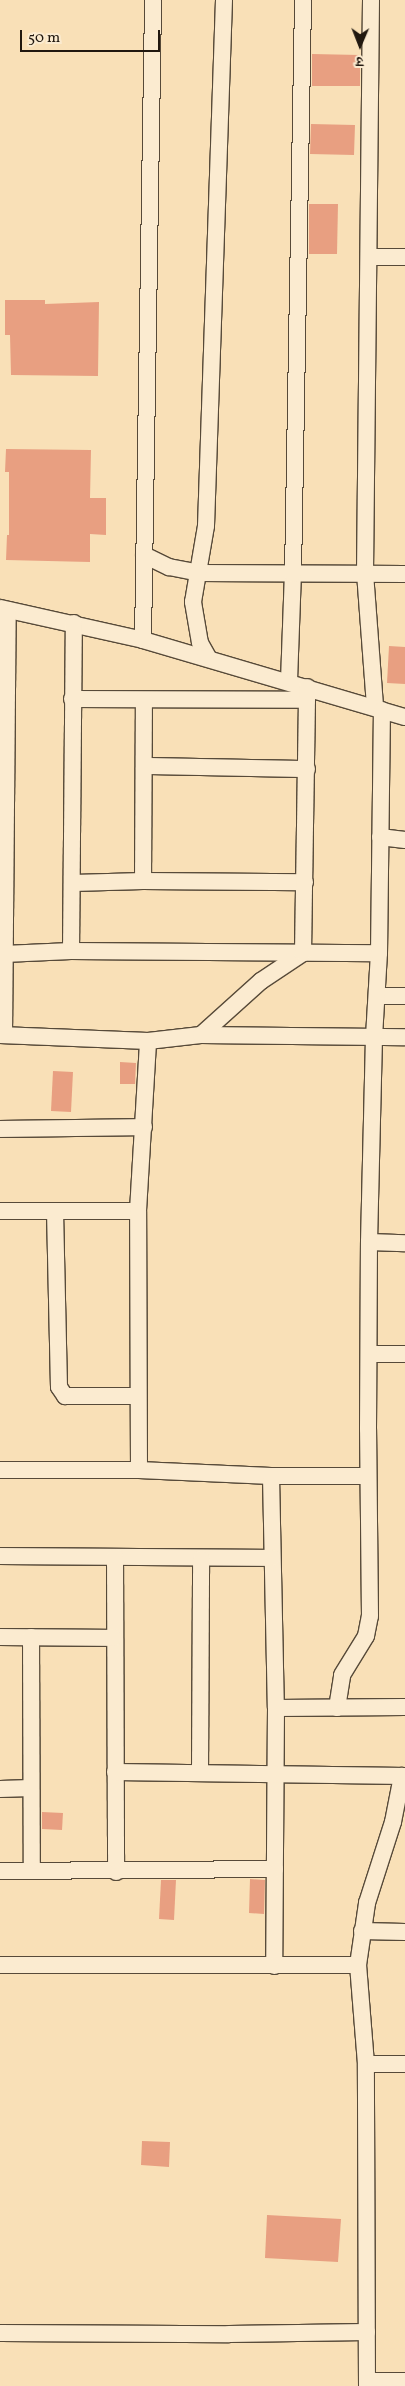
<!DOCTYPE html>
<meta charset="utf-8">
<style>
body{margin:0}
#map{position:relative;width:405px;height:2386px;overflow:hidden;background:#f9e0b7;font-family:Vollkorn,"Noto Serif Devanagari",serif}
div>[style]{position:absolute}
[style*='--x']{left:calc(var(--x)*1px);top:calc(var(--y)*1px);width:calc(var(--w)*1px);rotate:calc(var(--a)*1deg)}
.building>*{inset:0;background:#e89f81}
.roads{filter:drop-shadow(1px 0 #574a39) drop-shadow(-1px 0 #574a39) drop-shadow(0 1px #574a39) drop-shadow(0 -1px #574a39)}
.street>*{height:16px;margin:-8px;padding:0 8px;transform-origin:8px;border-radius:8px;background:#fbebd0}
span{translate:-50% -50%;white-space:nowrap;text-align:center;line-height:1.15;-webkit-text-stroke:4px #fbebd0;paint-order:stroke}
.north{position:absolute;left:335px;top:20px;width:50px;height:50px;-webkit-text-stroke:4px #fbebd0;paint-order:stroke;rotate:181deg;font-size:14px;font-weight:700;line-height:20px;text-align:center;color:#21180f}
.north::after{content:'';display:block;margin:auto;width:18px;height:22px;background:#21180f;clip-path:polygon(50% 0,100% 100%,50% 72%,0 100%)}
.scale{position:absolute;left:20px;top:30px;width:140px;height:22px;box-sizing:border-box;border:2px solid #21180f;border-top:0;padding-left:6px;font-size:15px;line-height:18px;white-space:nowrap;color:#21180f;-webkit-text-stroke:4px #fbebd0;paint-order:stroke}
</style>
<div id="map">
<div class="building">
<i style="clip-path:polygon(312px 54px,360px 55px,360px 86px,312px 86px)"></i>
<i style="clip-path:polygon(311px 124px,355px 125px,354px 155px,310px 154px)"></i>
<i style="clip-path:polygon(309px 204px,338px 204px,337px 254px,309px 254px)"></i>
<i style="clip-path:polygon(5px 300px,45px 300px,45px 304px,99px 302px,98px 376px,11px 375px,10px 335px,5px 335px)"></i>
<i style="clip-path:polygon(6px 449px,91px 450px,90px 498px,106px 498px,106px 535px,90px 534px,90px 562px,6px 560px,7px 535px,9px 535px,9px 472px,5px 472px)"></i>
<i style="clip-path:polygon(389px 646px,405px 647px,405px 684px,387px 683px)"></i>
<i style="clip-path:polygon(120px 1062px,136px 1063px,135px 1084px,120px 1084px)"></i>
<i style="clip-path:polygon(53px 1071px,73px 1072px,71px 1112px,51px 1111px)"></i>
<i style="clip-path:polygon(42px 1812px,63px 1813px,62px 1830px,42px 1829px)"></i>
<i style="clip-path:polygon(250px 1879px,265px 1880px,264px 1914px,249px 1913px)"></i>
<i style="clip-path:polygon(161px 1880px,176px 1880px,174px 1920px,159px 1919px)"></i>
<i style="clip-path:polygon(142px 2141px,170px 2142px,169px 2167px,141px 2165px)"></i>
<i style="clip-path:polygon(267px 2215px,341px 2219px,338px 2262px,265px 2258px)"></i>
</div>
<div class="roads">
<div class="street">
<i style="--x:371;--y:0;--w:573;--a:90.6"></i>
<i style="--x:365;--y:573;--w:134;--a:85.7"></i>
<i style="--x:369;--y:257;--w:36;--a:0"></i>
<i style="--x:144;--y:555;--w:28;--a:26"></i>
<i style="--x:169;--y:567;--w:31;--a:11"></i>
<i style="--x:199;--y:573;--w:206;--a:0.3"></i>
<i style="--x:0;--y:608;--w:147;--a:12.6"></i>
<i style="--x:143;--y:640;--w:273;--a:16.4"></i>
<i style="--x:143;--y:640;--w:640;--a:-89.1"></i>
<i style="--x:209;--y:659;--w:18;--a:-119"></i>
<i style="--x:200;--y:643;--w:42;--a:-99.7"></i>
<i style="--x:193;--y:602;--w:77;--a:-80.3"></i>
<i style="--x:206;--y:526;--w:526;--a:-88.04"></i>
<i style="--x:289;--y:681;--w:107;--a:-87.9"></i>
<i style="--x:293;--y:574;--w:574;--a:-89"></i>
<i style="--x:72;--y:699;--w:235;--a:0.2"></i>
<i style="--x:144;--y:766;--w:163;--a:1.1"></i>
<i style="--x:380;--y:837;--w:25;--a:7"></i>
<i style="--x:143;--y:881;--w:181;--a:-89.7"></i>
<i style="--x:73;--y:883;--w:70;--a:-1.6"></i>
<i style="--x:143;--y:881;--w:162;--a:0.4"></i>
<i style="--x:71;--y:951;--w:328;--a:-89.5"></i>
<i style="--x:4;--y:954;--w:67;--a:-2.6"></i>
<i style="--x:71;--y:951;--w:308;--a:0.4"></i>
<i style="--x:377;--y:996;--w:28;--a:0"></i>
<i style="--x:0;--y:1035;--w:148;--a:2.3"></i>
<i style="--x:148;--y:1041;--w:53;--a:-6.5"></i>
<i style="--x:201;--y:1035;--w:204;--a:0.6"></i>
<i style="--x:4;--y:1035;--w:425;--a:-89.5"></i>
<i style="--x:201;--y:1035;--w:81;--a:-42"></i>
<i style="--x:261;--y:981;--w:50;--a:-33.7"></i>
<i style="--x:303;--y:953;--w:266;--a:-89.1"></i>
<i style="--x:0;--y:1129;--w:144;--a:-0.8"></i>
<i style="--x:0;--y:1211;--w:138;--a:0"></i>
<i style="--x:55;--y:1211;--w:176;--a:88.7"></i>
<i style="--x:59;--y:1387;--w:11;--a:56"></i>
<i style="--x:65;--y:1396;--w:72;--a:0"></i>
<i style="--x:369;--y:1242;--w:36;--a:2"></i>
<i style="--x:370;--y:1354;--w:35;--a:0"></i>
<i style="--x:0;--y:1470;--w:139;--a:0"></i>
<i style="--x:139;--y:1470;--w:132;--a:2.6"></i>
<i style="--x:271;--y:1476;--w:97;--a:0"></i>
<i style="--x:139;--y:1470;--w:259;--a:-90.2"></i>
<i style="--x:138;--y:1211;--w:170;--a:-86.6"></i>
<i style="--x:271;--y:1476;--w:232;--a:88.8"></i>
<i style="--x:276;--y:1708;--w:258;--a:90.4"></i>
<i style="--x:0;--y:1556;--w:272;--a:0.4"></i>
<i style="--x:115;--y:1557;--w:315;--a:89.8"></i>
<i style="--x:0;--y:1637;--w:114;--a:0.5"></i>
<i style="--x:31;--y:1637;--w:234;--a:89.8"></i>
<i style="--x:276;--y:1708;--w:129;--a:-0.4"></i>
<i style="--x:337;--y:1708;--w:33;--a:-81"></i>
<i style="--x:342;--y:1675;--w:46;--a:-58.4"></i>
<i style="--x:366;--y:1636;--w:20;--a:-79"></i>
<i style="--x:370;--y:1616;--w:187;--a:-90.6"></i>
<i style="--x:368;--y:1429;--w:187;--a:-89.7"></i>
<i style="--x:369;--y:1242;--w:205;--a:-88.6"></i>
<i style="--x:374;--y:1037;--w:84;--a:-86.6"></i>
<i style="--x:379;--y:953;--w:243;--a:-89.3"></i>
<i style="--x:200;--y:1771;--w:212;--a:-89.7"></i>
<i style="--x:115;--y:1772;--w:290;--a:0.8"></i>
<i style="--x:0;--y:1789;--w:31;--a:-2"></i>
<i style="--x:0;--y:1871;--w:275;--a:-0.4"></i>
<i style="--x:362;--y:1931;--w:43;--a:1.3"></i>
<i style="--x:0;--y:1965;--w:358;--a:0"></i>
<i style="--x:366;--y:2064;--w:39;--a:0"></i>
<i style="--x:0;--y:2333;--w:229;--a:0.3"></i>
<i style="--x:229;--y:2334;--w:138;--a:-0.8"></i>
<i style="--x:367;--y:2381;--w:38;--a:0"></i>
<i style="--x:367;--y:2386;--w:322;--a:-90.2"></i>
<i style="--x:366;--y:2064;--w:99;--a:-94.6"></i>
<i style="--x:358;--y:1965;--w:63;--a:-81.7"></i>
<i style="--x:367;--y:1903;--w:85;--a:-72.2"></i>
<i style="--x:393;--y:1822;--w:47;--a:-78.9"></i>
</div>
</div>
<div class="north">उ</div>
<div class="scale">50 m</div>
</div>
